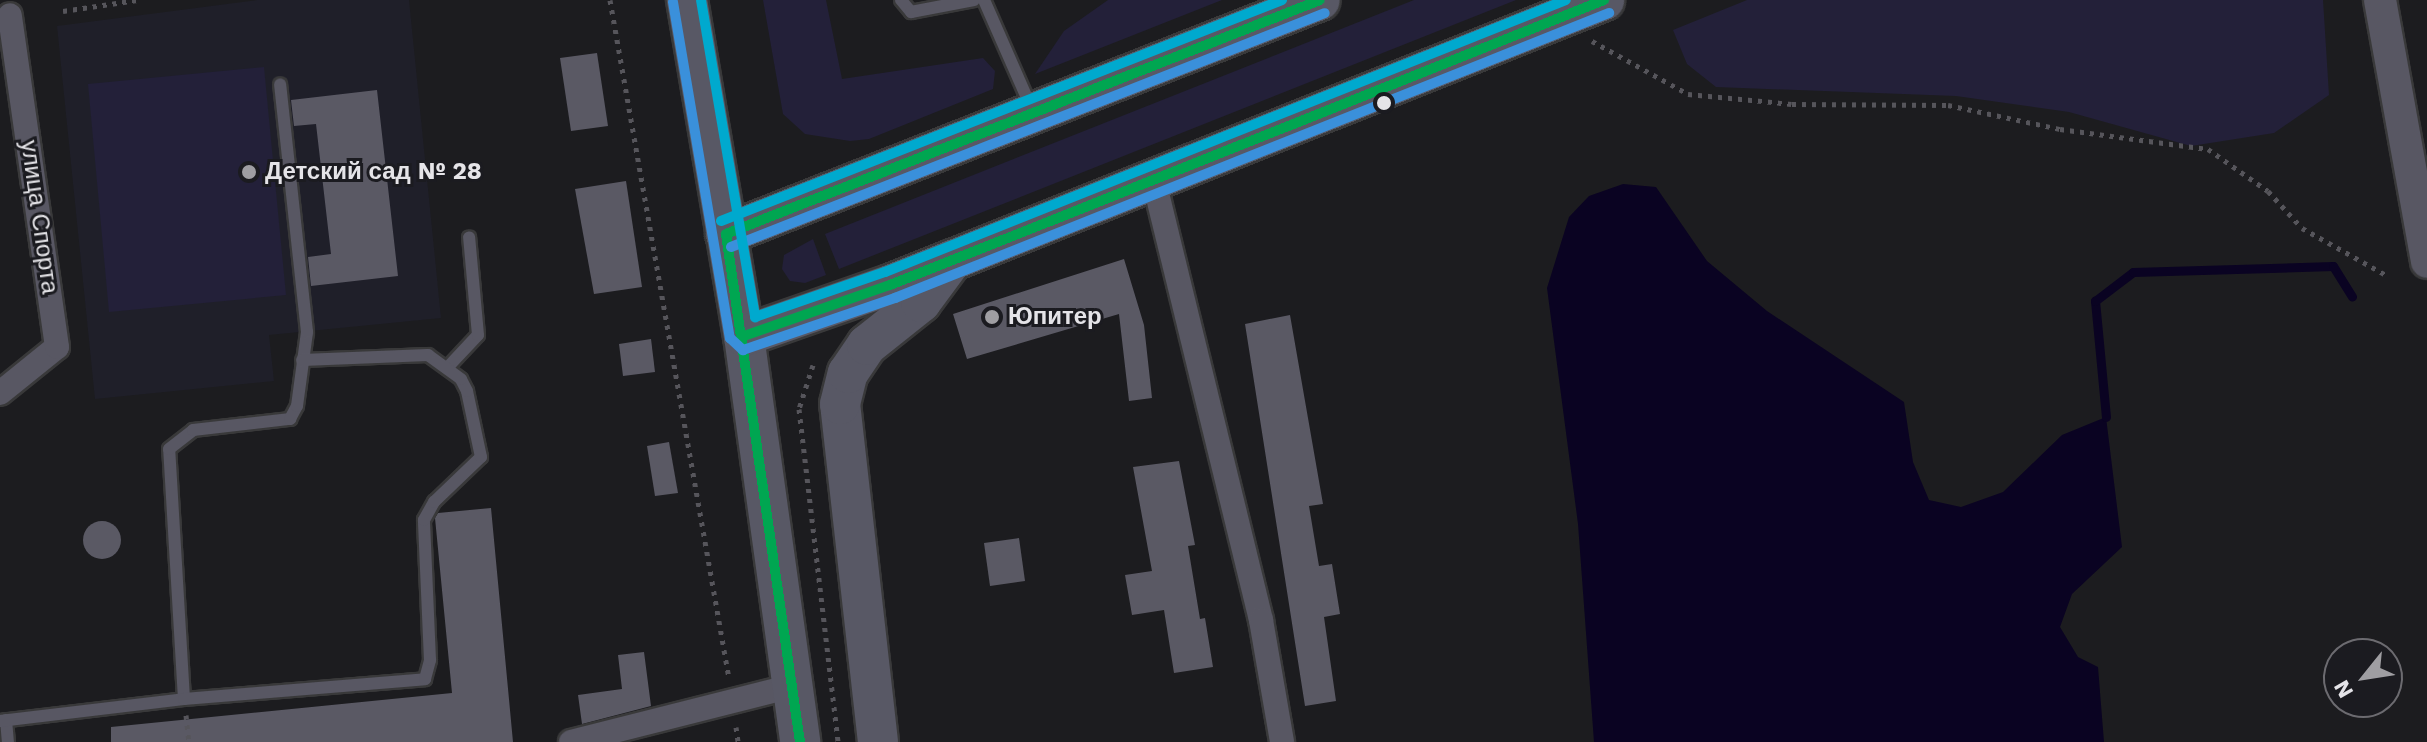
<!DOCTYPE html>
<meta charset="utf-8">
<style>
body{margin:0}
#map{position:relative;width:2427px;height:742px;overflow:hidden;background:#1c1c1f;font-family:"Work Sans",sans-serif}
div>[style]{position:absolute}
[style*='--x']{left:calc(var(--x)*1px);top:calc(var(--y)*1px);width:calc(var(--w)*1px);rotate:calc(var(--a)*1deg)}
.built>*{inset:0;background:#1f1f29}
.green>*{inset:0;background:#232039}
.water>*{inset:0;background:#0a0322}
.stream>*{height:9px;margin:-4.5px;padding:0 4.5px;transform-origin:4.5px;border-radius:4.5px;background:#0a0322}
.building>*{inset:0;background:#5a5964}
.round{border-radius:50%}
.path>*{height:5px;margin-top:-2.5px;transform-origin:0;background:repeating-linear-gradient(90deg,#56555b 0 4px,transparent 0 10px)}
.roads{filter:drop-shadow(2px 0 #39393a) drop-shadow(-2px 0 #39393a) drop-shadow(0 2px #39393a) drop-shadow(0 -2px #39393a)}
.service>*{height:12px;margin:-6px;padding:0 6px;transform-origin:6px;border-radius:6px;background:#585763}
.minor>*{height:24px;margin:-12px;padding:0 12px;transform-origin:12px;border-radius:12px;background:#585763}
.tertiary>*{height:32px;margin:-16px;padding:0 16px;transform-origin:16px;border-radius:16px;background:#585763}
.primary>*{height:40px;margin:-20px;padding:0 20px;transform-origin:20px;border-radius:20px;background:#585865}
.bus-1>*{height:10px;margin:-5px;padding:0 5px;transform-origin:5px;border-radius:5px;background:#00a651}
.bus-2>*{height:10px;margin:-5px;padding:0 5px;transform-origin:5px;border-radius:5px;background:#3a90db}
.bus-3>*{height:10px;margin:-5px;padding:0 5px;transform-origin:5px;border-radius:5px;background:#00a9ce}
.dots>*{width:22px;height:22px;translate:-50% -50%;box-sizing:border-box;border:4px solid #1b1b20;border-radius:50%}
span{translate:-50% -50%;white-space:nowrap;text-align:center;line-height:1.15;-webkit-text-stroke:6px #1b1b20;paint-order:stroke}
.poi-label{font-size:24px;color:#e5e4e8;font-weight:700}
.left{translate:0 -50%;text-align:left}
.street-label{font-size:24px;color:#e5e4e8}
.north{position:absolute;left:2323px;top:638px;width:80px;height:80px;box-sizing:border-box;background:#1b1b20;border:2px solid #6c6b70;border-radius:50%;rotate:240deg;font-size:22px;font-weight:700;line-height:32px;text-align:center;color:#e5e4e8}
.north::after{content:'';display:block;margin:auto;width:28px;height:36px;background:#9f9ea2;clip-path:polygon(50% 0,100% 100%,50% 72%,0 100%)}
</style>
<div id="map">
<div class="built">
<i style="clip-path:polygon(257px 0,409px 0,441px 318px,269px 335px,274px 381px,95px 399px,57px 26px)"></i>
</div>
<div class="green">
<i style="clip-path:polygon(763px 0,826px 0,842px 79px,983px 58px,995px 71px,993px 89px,869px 139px,850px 141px,805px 134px,783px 114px)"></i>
<i style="clip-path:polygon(1108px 0,1222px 0,1035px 74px,1064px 31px)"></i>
<i style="clip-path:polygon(1414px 0,1516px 0,839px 269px,825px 234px)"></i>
<i style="clip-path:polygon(1747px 0,2323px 0,2329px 95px,2274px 133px,2191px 146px,2069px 112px,1956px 96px,1716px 87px,1687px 64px,1673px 30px)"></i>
<i style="clip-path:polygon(264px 67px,286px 295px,109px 312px,88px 84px)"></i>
<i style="clip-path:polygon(813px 239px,826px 275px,805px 283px,790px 281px,782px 269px,784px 255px)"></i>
</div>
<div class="water">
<i style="clip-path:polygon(1623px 184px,1656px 187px,1707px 261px,1767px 311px,1904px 402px,1913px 462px,1929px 500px,1961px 507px,2003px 492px,2062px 435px,2106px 417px,2122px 547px,2072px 594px,2060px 627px,2078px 657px,2098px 667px,2104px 742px,1594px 742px,1578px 524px,1547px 288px,1569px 217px,1589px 196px)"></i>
</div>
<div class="stream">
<i style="--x:2106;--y:417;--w:117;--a:-95.4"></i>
<i style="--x:2095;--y:301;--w:48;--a:-37.3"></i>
<i style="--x:2133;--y:272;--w:200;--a:-1.7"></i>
<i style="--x:2333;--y:266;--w:36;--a:58"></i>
</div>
<div class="building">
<i style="clip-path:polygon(597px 53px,608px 126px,571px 131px,560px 58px)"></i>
<i style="clip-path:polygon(377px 90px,398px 276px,311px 286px,308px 257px,331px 254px,316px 124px,294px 126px,291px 100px)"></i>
<i style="clip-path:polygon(626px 181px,642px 287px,594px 294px,575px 189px)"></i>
<i style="clip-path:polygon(1124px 259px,1144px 325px,1152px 398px,1129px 401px,1119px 314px,967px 359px,953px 314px)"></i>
<i style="clip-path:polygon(1290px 315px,1323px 504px,1309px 506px,1319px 566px,1332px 564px,1340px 614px,1324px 617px,1336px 701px,1305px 706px,1245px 324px)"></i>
<i style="clip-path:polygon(651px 339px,655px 372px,623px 376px,619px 344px)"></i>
<i style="clip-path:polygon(669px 442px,678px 493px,655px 496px,647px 446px)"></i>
<i style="clip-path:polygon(1179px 461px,1195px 545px,1188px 546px,1200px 619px,1205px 618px,1213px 667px,1174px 673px,1164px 610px,1132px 615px,1125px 575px,1152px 571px,1133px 467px)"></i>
<i style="clip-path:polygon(491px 508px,513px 742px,111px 742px,111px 727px,452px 693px,435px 518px,438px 513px)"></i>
<i class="round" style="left:83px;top:521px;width:38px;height:38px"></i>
<i style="clip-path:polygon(1019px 538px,1025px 581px,990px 586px,984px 543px)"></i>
<i style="clip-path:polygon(644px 652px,651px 706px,582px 724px,578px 695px,622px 689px,618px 655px)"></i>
</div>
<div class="path">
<i style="--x:610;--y:0;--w:688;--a:80.05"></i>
<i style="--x:63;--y:11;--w:75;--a:-8.5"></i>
<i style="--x:1592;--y:41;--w:110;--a:28.9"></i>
<i style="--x:1688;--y:94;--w:104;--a:5.5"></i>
<i style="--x:1792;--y:104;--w:156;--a:0.4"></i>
<i style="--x:1948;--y:105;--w:115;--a:12.1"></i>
<i style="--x:2060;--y:129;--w:149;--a:7.7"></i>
<i style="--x:2208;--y:149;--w:73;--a:35"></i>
<i style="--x:2268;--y:191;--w:50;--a:47.4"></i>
<i style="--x:2302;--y:228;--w:98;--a:29.2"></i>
<i style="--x:813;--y:365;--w:46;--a:107.7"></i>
<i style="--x:799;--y:409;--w:335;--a:83.3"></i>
<i style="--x:186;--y:715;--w:27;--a:84"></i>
<i style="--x:736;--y:727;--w:15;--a:82"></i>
</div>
<div class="roads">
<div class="service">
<i style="--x:901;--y:0;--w:16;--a:50"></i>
<i style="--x:911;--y:12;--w:64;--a:-10.8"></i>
<i style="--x:984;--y:0;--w:117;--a:66.3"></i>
<i style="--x:447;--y:368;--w:45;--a:-46.8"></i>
<i style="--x:478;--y:335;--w:98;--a:-95.2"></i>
<i style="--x:184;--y:699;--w:250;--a:-93.4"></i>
<i style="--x:169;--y:449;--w:31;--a:-38"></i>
<i style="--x:193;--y:430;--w:98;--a:-6.5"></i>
<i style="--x:290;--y:419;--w:15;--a:-62"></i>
<i style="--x:297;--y:406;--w:75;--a:-82.3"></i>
<i style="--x:307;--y:332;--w:249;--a:-96.2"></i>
<i style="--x:6;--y:720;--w:22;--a:85"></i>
<i style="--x:0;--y:721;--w:185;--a:-6.8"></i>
<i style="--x:184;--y:699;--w:242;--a:-4.7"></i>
<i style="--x:425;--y:679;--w:20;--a:-75"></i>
<i style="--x:430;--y:660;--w:140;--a:-92.5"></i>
<i style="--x:424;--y:520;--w:21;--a:-61"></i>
<i style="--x:434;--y:502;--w:65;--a:-43.8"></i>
<i style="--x:481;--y:457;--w:67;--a:-102"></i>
<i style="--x:467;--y:391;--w:13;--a:-117"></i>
<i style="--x:461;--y:379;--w:41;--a:-144"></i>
<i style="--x:428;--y:355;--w:126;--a:177.7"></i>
</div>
<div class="minor">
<i style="--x:1154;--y:181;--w:452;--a:76.3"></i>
<i style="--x:1261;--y:620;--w:124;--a:80.2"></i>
<i style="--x:0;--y:393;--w:73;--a:-38.9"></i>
<i style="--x:57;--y:347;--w:335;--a:-98.1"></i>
<i style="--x:571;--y:742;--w:228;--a:-14.2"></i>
</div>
<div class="tertiary">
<i style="--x:2380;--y:0;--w:266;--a:79.8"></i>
</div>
<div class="primary">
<i style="--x:687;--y:0;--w:341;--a:80.4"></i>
<i style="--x:744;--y:336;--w:410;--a:82.1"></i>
<i style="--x:726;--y:234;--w:638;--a:-21.5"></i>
<i style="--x:744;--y:336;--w:155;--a:-19.3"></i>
<i style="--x:890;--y:285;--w:769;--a:-21.76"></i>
<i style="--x:878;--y:742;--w:340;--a:-96.4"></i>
<i style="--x:840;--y:404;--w:32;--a:-76"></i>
<i style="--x:848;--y:373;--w:34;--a:-56"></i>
<i style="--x:867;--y:345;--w:69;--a:-38.5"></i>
<i style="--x:921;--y:302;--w:52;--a:-53.6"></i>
</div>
</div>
<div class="bus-1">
<i style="--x:744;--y:336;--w:155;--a:-19.3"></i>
<i style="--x:890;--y:285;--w:769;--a:-21.76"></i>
<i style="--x:800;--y:742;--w:513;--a:-98.29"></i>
<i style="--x:726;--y:234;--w:638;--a:-21.5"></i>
</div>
<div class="bus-2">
<i style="--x:673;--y:2;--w:341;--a:80.4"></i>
<i style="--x:730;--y:338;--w:18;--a:43"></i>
<i style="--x:743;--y:350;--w:161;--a:-18.9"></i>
<i style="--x:895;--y:298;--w:769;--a:-21.76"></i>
<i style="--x:731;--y:247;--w:638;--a:-21.5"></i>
</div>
<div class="bus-3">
<i style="--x:701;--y:0;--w:322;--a:80.3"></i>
<i style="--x:755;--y:317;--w:138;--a:-19.1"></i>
<i style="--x:885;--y:272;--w:733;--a:-21.77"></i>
<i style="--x:721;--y:221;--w:603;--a:-21.5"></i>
</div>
<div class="dots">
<i style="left:1384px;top:103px;background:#e5e4e8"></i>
<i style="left:249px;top:172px;background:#9f9ea2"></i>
<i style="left:992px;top:317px;background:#9f9ea2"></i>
</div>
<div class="poi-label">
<span class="left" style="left:265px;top:172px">Детский сад № 28</span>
<span class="left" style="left:1008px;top:317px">Юпитер</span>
</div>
<div class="street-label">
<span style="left:39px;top:217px;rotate:82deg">улица Спорта</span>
</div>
<div class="north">N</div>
</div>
